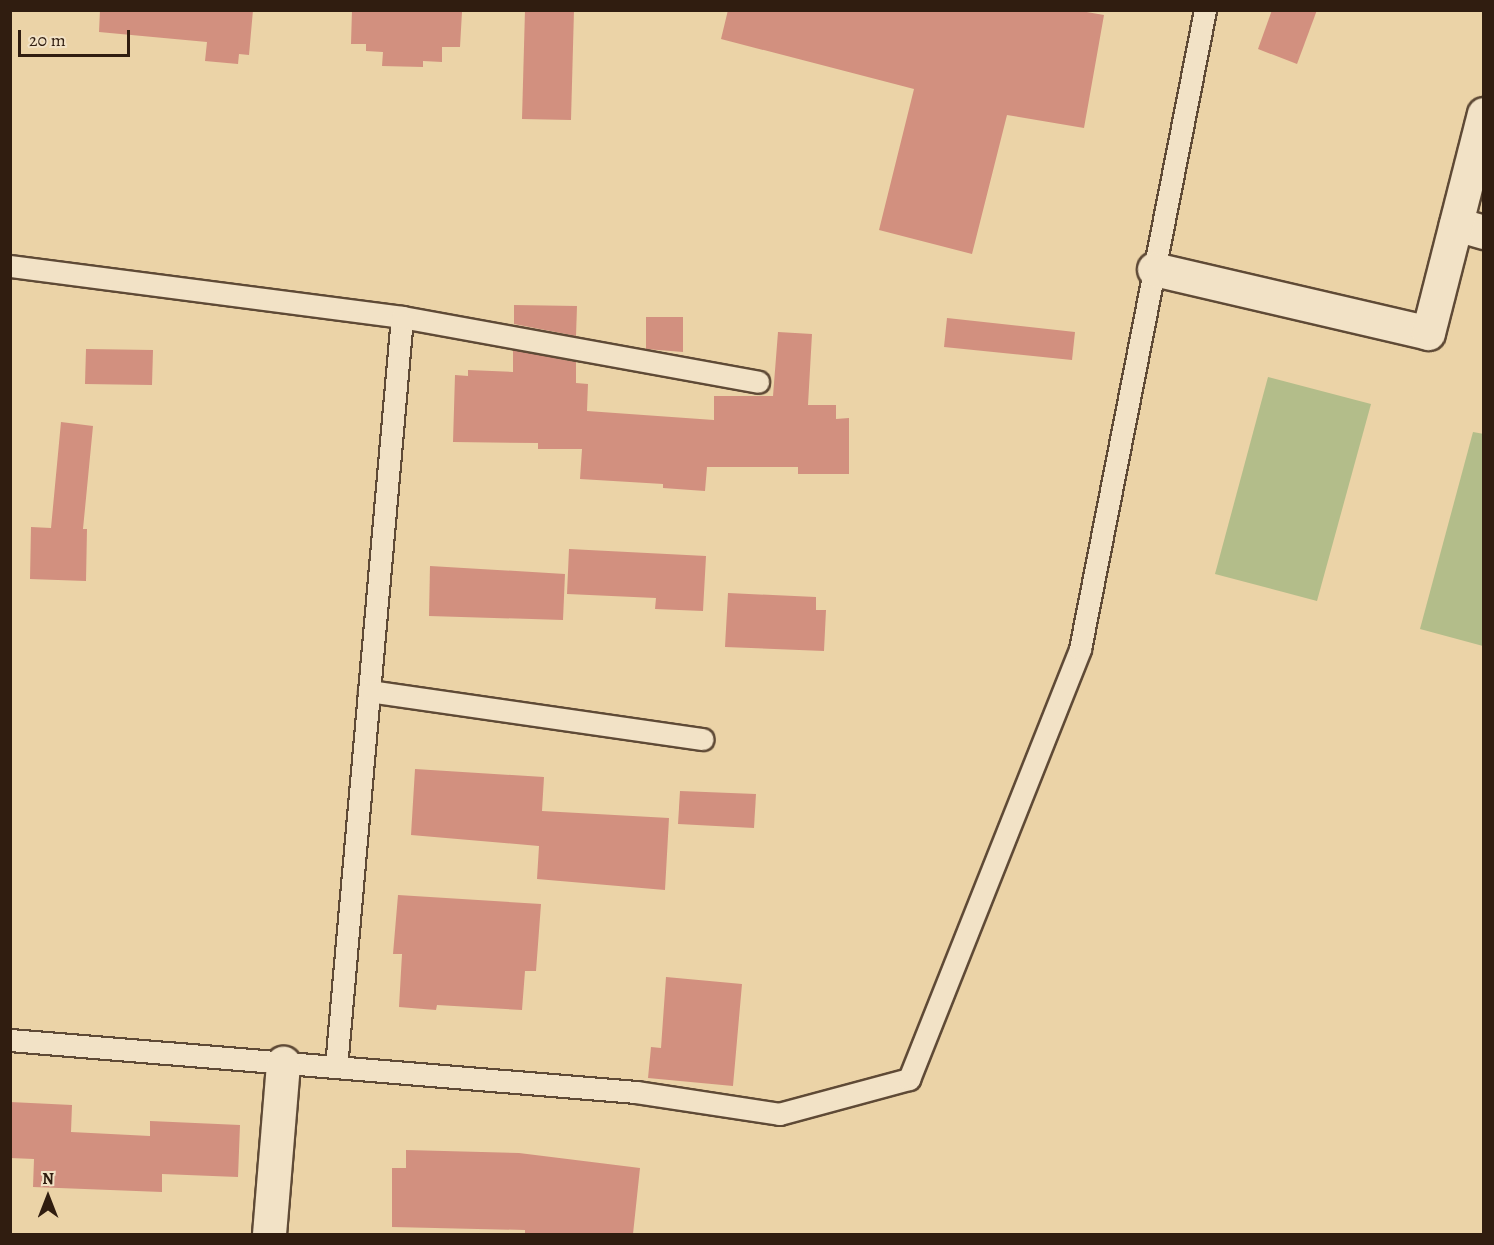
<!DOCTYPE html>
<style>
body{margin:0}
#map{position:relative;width:1494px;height:1245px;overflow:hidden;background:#ebd3a7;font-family:Alegreya,serif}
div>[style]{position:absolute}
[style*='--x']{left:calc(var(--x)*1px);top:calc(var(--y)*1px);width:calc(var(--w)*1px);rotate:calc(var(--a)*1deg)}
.green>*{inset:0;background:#b3bd8a}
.building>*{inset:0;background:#d2907f}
.roads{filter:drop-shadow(2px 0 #5f4a36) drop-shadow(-2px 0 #5f4a36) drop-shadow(0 2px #5f4a36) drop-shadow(0 -2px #5f4a36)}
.lane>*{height:21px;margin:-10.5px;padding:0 10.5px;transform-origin:10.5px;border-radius:10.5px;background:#f2e2c6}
.street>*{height:33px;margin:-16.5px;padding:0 16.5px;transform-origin:16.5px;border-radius:16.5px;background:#f2e2c6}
span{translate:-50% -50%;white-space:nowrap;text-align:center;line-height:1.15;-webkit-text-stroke:5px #f2e2c6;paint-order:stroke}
.frame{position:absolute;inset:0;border:12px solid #301d10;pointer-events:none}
.north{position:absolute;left:18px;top:1167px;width:60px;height:60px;-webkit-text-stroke:4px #f2e2c6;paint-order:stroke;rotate:0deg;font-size:16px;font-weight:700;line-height:24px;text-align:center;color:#301d10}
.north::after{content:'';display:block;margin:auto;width:21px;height:27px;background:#301d10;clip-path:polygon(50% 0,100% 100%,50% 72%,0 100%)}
.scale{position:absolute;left:18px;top:30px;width:112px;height:27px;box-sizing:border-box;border:3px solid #301d10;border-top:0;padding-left:8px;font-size:18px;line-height:21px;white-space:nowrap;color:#301d10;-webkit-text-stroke:4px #f2e2c6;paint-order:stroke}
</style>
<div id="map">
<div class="green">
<i style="clip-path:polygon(1268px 377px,1371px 404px,1317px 601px,1215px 574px)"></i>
<i style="clip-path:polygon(1473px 432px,1484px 434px,1483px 646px,1420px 629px)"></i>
</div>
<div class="building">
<i style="clip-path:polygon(100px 10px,253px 10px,249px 55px,239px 54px,238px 64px,205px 61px,207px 42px,99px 32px)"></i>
<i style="clip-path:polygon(352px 10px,462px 12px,460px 47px,442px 47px,442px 62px,423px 61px,423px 67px,382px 66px,383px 52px,366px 51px,366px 44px,351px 44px)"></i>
<i style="clip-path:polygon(525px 10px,574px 10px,571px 120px,522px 119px)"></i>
<i style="clip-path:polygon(728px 10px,1075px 10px,1104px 15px,1084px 128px,1007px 115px,972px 254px,879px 230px,914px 89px,721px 39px)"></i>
<i style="clip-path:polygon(1272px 10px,1317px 10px,1297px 64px,1258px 49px)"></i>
<i style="clip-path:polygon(514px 305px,577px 306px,576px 336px,514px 324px)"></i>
<i style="clip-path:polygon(646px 317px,683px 317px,683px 352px,646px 349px)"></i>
<i style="clip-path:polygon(947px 318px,1075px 332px,1072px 360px,944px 347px)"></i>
<i style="clip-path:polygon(778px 332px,812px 334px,808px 405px,836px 405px,836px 419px,849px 418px,849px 474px,798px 474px,798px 467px,707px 467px,705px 491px,663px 488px,663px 484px,580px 479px,582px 449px,538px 449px,538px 443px,453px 442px,455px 375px,468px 376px,468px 370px,513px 372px,513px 350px,576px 362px,576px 383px,588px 384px,587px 411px,714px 420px,714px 396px,773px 396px)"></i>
<i style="clip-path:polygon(86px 349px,153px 350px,152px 385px,85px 384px)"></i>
<i style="clip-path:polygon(61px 422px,93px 426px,83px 529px,87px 529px,86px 581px,30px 579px,31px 527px,51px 528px)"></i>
<i style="clip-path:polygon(569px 549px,706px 556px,703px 611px,655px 609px,656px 598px,567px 594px)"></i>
<i style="clip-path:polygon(430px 566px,565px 574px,563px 620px,429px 616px)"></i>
<i style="clip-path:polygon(728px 593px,816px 597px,816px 610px,826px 610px,824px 651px,725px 647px)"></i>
<i style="clip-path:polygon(415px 769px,544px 777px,542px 811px,669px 818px,665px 890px,537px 879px,539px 846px,411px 835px)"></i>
<i style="clip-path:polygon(680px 791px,756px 794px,754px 828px,678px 824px)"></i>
<i style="clip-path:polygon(398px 895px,541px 904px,536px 971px,525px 971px,522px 1010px,437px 1005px,436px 1010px,399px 1007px,402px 954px,393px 954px)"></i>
<i style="clip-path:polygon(666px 977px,742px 984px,733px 1086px,648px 1078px,651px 1047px,661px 1048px)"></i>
<i style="clip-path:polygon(10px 1102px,72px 1105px,71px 1132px,150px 1136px,150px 1121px,240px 1125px,238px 1177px,162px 1174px,162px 1192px,33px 1187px,34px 1159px,10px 1158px)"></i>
<i style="clip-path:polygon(406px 1150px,519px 1153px,640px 1168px,633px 1234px,525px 1234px,525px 1230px,392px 1227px,392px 1168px,406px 1168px)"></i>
</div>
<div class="roads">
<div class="lane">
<i style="--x:10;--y:266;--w:395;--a:7.4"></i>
<i style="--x:402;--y:317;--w:753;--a:95.03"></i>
<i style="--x:402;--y:317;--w:362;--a:10.3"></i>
<i style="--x:369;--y:691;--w:337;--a:8.2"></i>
<i style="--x:10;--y:1040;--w:628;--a:4.75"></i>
<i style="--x:636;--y:1092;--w:145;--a:8.7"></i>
<i style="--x:779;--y:1114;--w:135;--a:-15.1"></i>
<i style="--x:909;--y:1079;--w:463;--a:-68.3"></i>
<i style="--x:1080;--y:649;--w:651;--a:-78.93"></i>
</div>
<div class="street">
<i style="--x:1456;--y:224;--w:29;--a:16"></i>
<i style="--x:1154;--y:269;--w:281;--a:13.1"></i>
<i style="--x:1428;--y:333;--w:226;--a:-75.7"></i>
<i style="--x:269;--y:1234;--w:172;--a:-85.3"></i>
</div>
</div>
<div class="frame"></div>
<div class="north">N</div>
<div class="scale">20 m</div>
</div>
